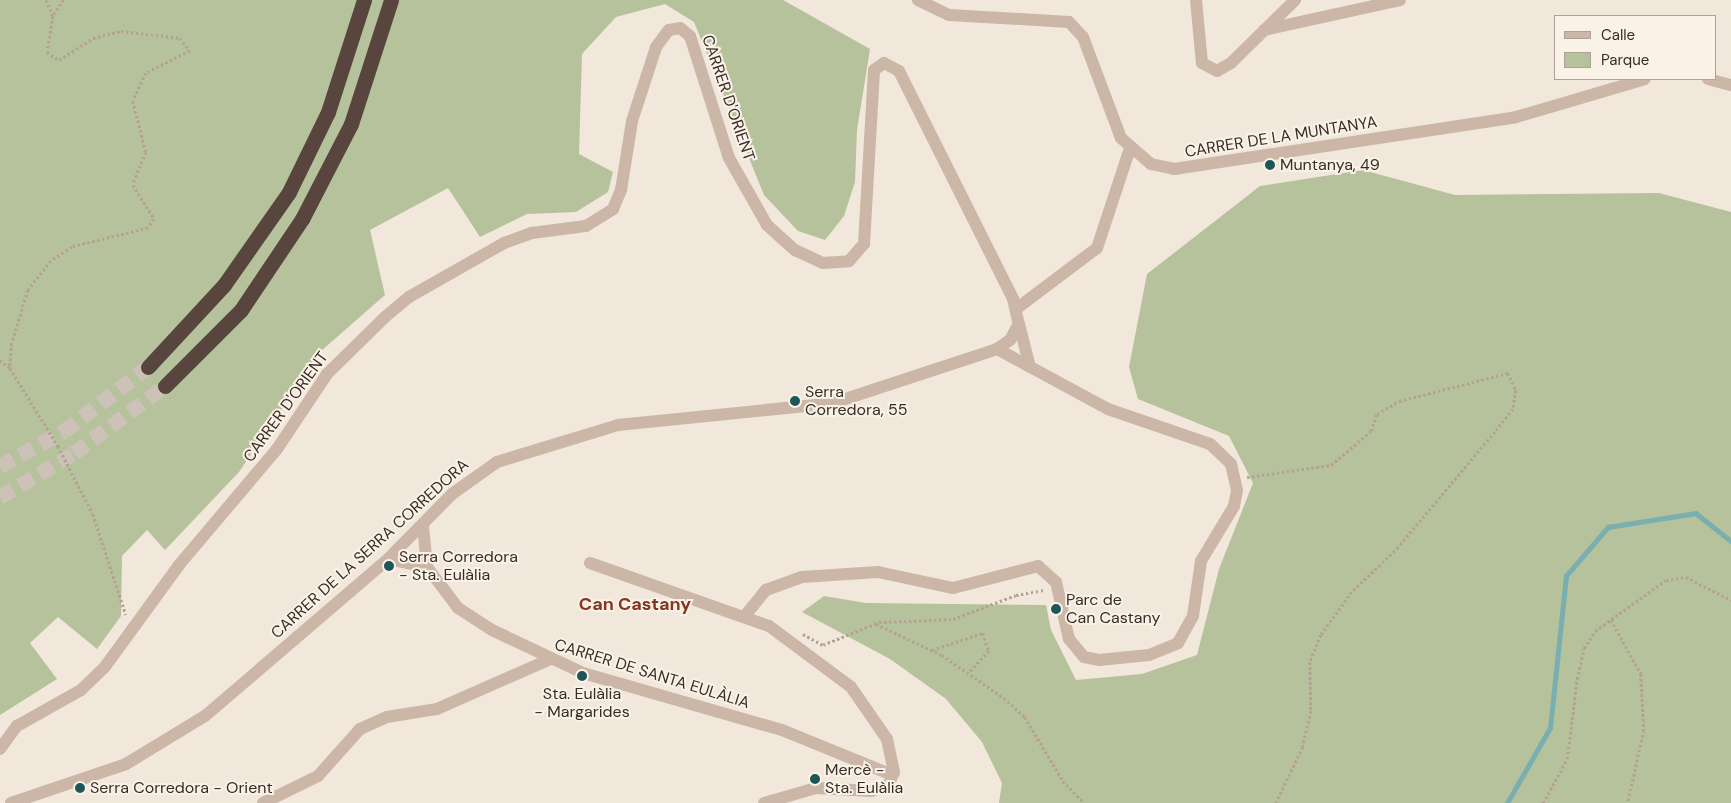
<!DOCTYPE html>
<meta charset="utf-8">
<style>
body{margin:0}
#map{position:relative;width:1731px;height:803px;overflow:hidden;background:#f2e7db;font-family:"DM Sans",sans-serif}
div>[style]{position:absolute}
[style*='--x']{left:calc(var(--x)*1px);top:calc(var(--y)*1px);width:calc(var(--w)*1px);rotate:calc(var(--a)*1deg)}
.green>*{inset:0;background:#b5c29b}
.stream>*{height:4.5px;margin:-2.25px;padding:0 2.25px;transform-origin:2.25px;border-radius:2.25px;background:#79afb0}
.highway-tunnel>*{height:15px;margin-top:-7.5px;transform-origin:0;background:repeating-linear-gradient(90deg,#cdc2b7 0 15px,transparent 0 23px)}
.path>*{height:2.5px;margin-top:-1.25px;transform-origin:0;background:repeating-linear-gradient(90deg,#b6a091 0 2.5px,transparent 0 5px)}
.minor>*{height:12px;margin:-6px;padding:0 6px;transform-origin:6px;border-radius:6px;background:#cbb6a7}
.highway>*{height:15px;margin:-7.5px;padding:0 7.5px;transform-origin:7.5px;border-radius:7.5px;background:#58463e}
.dots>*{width:14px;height:14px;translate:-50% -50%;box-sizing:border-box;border:2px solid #faf1e7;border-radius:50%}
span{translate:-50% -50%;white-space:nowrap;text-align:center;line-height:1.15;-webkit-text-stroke:4px #faf1e7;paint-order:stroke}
.street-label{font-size:16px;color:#372c27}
.poi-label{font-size:16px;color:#372c27}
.left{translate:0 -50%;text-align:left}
.neighbourhood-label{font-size:18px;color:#87361f;font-weight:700}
.legend{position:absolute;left:1554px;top:15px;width:162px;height:65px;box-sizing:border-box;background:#faf1e7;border:1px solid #aca29a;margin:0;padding:6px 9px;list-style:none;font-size:15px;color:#372c27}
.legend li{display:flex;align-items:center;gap:10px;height:25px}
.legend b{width:25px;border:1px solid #aca29a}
</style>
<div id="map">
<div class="green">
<i style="clip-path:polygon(0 0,783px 0,870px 49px,857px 130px,855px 182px,844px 216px,825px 240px,798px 231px,764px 195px,694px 22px,665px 4px,616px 17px,582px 54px,579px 154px,613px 172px,608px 192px,576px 212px,527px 214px,480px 237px,448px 188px,370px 230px,385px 295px,321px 351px,239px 472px,165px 550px,147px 530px,122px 556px,121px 616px,97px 649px,58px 617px,30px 643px,57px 679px,0 715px)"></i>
<i style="clip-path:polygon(1363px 170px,1455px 195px,1659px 193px,1731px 212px,1731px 803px,999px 803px,1002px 783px,982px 742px,946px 699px,890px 659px,802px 612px,824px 596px,866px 603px,1046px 605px,1051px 630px,1076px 680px,1142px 674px,1197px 655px,1219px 569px,1253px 483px,1229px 436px,1138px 399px,1129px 367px,1147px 274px,1260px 186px)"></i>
</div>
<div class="stream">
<i style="--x:1507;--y:803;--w:86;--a:-60.2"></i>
<i style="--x:1550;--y:728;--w:153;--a:-84"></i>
<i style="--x:1566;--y:576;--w:65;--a:-49.4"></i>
<i style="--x:1608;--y:527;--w:89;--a:-9"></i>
<i style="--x:1696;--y:513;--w:45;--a:38.7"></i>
</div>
<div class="highway-tunnel">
<i style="--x:0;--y:466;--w:73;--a:-28.7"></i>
<i style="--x:64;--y:431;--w:106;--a:-37.3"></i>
<i style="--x:0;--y:497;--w:86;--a:-30.7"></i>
<i style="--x:74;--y:453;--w:113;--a:-36.4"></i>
</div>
<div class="path">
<i style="--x:46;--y:0;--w:17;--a:66"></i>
<i style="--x:64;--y:0;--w:19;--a:125"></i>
<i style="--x:53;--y:16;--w:36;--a:99"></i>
<i style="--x:47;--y:52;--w:14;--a:34"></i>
<i style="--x:59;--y:60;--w:40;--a:-32.9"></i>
<i style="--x:93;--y:38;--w:29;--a:-14"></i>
<i style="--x:121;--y:31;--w:59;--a:6.8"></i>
<i style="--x:180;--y:38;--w:16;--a:52"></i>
<i style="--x:190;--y:51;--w:49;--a:153.4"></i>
<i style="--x:146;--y:73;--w:31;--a:115"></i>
<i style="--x:133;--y:101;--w:53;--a:75.7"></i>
<i style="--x:146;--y:152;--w:35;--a:112"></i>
<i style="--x:133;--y:185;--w:40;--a:58"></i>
<i style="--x:154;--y:219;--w:11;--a:124"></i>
<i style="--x:148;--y:228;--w:78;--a:166"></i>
<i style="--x:72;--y:247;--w:25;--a:146"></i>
<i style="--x:51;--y:261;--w:37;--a:128"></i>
<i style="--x:28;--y:290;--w:55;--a:106.8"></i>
<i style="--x:12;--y:343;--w:25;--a:95"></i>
<i style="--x:10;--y:368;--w:92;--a:58.4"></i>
<i style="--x:58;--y:446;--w:76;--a:62.8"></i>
<i style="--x:93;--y:514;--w:106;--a:71.9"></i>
<i style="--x:0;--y:360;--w:13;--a:39"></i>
<i style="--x:1247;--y:477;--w:85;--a:-8.1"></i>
<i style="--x:1331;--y:465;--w:52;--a:-40.4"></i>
<i style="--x:1371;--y:431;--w:18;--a:-71"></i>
<i style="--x:1377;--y:414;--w:26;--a:-31"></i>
<i style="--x:1399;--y:401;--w:113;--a:-14.4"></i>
<i style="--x:1508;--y:373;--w:19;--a:65"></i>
<i style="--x:1516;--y:390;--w:19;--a:99"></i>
<i style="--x:1513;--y:409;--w:29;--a:128"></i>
<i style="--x:1495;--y:432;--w:155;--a:130"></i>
<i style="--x:1395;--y:551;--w:59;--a:136.4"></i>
<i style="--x:1352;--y:592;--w:53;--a:125.8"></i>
<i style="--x:1321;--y:635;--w:29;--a:112"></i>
<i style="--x:1310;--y:662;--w:49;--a:88.8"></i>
<i style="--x:1311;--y:711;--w:37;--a:103"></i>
<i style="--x:1303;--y:747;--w:62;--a:115.7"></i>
<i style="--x:1611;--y:620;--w:62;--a:60.9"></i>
<i style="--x:1641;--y:674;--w:56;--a:86.9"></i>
<i style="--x:1644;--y:730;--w:75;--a:102.4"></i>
<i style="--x:876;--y:624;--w:73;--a:25.2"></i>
<i style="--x:942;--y:655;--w:75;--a:34.7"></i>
<i style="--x:1004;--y:698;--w:28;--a:42"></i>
<i style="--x:1025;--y:717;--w:74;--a:59.3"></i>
<i style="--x:1063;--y:781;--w:30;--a:46"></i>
<i style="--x:803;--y:634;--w:23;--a:29"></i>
<i style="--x:823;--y:645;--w:61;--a:-22.3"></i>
<i style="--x:879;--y:622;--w:74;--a:-2.3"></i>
<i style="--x:953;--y:619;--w:67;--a:-20.9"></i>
<i style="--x:1016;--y:595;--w:28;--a:-10"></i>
<i style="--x:932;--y:650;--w:54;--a:-18.4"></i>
<i style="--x:983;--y:633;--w:19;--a:72"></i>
<i style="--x:989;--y:651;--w:30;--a:132"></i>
<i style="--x:1543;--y:803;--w:50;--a:-61.4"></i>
<i style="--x:1567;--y:759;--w:81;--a:-82.9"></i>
<i style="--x:1577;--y:679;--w:32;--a:-77"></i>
<i style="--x:1584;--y:648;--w:20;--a:-57"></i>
<i style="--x:1595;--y:631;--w:87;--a:-35.7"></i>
<i style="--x:1666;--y:580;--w:20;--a:-9"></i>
<i style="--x:1686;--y:577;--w:51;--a:27.1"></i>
</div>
<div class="minor">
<i style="--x:918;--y:0;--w:34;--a:26"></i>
<i style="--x:949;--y:15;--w:120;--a:3.3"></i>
<i style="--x:1069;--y:22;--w:21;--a:47"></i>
<i style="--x:1083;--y:37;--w:108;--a:69.4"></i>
<i style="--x:1121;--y:138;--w:40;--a:41"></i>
<i style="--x:1151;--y:164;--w:24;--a:12"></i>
<i style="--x:1174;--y:169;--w:346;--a:-8.6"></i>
<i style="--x:1516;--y:117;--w:134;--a:-16.4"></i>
<i style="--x:1196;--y:0;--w:63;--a:84.6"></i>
<i style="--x:1202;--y:63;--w:17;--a:28"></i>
<i style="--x:1217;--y:71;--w:16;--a:-30"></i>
<i style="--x:1231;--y:63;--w:90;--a:-44.5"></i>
<i style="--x:1264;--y:30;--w:139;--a:-12.4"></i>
<i style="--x:1708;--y:79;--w:24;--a:15"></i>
<i style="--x:1016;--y:309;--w:101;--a:-37"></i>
<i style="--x:1097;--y:248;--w:105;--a:-71.7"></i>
<i style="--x:423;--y:526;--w:41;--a:84.4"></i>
<i style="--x:427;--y:567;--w:51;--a:52.9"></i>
<i style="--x:458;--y:608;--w:40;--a:32.9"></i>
<i style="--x:492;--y:630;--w:101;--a:25.3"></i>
<i style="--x:583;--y:673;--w:207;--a:16"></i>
<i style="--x:782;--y:730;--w:119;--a:22.2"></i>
<i style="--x:388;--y:559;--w:40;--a:12"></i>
<i style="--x:590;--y:563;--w:190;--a:19.4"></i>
<i style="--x:769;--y:626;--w:102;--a:36.6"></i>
<i style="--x:851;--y:687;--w:63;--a:55.3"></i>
<i style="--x:887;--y:739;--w:34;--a:78"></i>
<i style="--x:894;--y:772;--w:15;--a:113"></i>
<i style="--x:888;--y:786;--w:18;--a:164"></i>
<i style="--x:871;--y:791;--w:55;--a:-176.9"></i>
<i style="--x:816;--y:788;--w:54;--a:163.9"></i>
<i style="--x:744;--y:617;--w:35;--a:-51"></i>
<i style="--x:766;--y:590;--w:38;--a:-20"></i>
<i style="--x:802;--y:577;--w:76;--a:-3.8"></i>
<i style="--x:878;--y:572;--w:77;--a:12"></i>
<i style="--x:953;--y:588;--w:88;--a:-14.5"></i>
<i style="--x:1038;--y:566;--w:24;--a:42"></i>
<i style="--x:1056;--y:582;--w:58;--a:77.2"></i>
<i style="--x:1069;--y:639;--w:23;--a:50"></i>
<i style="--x:1084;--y:657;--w:15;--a:11"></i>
<i style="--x:1099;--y:660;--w:50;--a:-5.7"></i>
<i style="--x:1149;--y:655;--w:31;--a:-22"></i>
<i style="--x:1178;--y:643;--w:31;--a:-61"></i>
<i style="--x:1193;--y:616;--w:56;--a:-81.7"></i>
<i style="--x:1201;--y:561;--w:64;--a:-59"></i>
<i style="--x:1234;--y:506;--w:16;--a:-79"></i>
<i style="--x:1237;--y:490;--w:27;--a:-103"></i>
<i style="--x:1231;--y:464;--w:29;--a:-136"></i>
<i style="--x:1210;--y:444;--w:108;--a:-161.1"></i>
<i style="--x:1108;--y:409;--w:126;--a:-151.6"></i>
<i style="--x:0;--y:749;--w:29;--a:-54"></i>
<i style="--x:17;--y:726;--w:73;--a:-29.4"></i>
<i style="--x:81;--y:690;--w:32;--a:-44"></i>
<i style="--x:104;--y:668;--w:127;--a:-53.9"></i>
<i style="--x:179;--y:565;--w:152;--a:-49.8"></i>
<i style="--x:277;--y:449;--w:90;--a:-56.3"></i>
<i style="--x:327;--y:374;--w:81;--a:-44.5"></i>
<i style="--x:385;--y:317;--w:31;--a:-40"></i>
<i style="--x:409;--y:297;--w:109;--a:-29.6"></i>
<i style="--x:504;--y:243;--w:30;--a:-20"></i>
<i style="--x:532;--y:233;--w:54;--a:-7.4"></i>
<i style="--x:586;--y:226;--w:32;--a:-32"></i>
<i style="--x:613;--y:209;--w:21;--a:-67"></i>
<i style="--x:621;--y:190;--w:70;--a:-80.9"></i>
<i style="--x:632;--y:121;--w:78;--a:-72"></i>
<i style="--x:656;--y:47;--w:21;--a:-53"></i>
<i style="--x:669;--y:30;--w:11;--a:-10"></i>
<i style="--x:680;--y:28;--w:13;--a:39"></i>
<i style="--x:690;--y:36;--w:128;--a:72.3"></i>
<i style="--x:729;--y:158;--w:77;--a:60.4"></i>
<i style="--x:767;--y:225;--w:38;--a:42"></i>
<i style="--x:795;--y:250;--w:31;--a:25"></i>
<i style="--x:823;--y:263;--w:26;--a:-4"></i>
<i style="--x:849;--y:261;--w:23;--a:-49"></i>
<i style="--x:864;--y:244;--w:174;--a:-86.7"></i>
<i style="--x:874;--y:70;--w:12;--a:-35"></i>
<i style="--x:884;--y:63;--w:17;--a:28"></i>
<i style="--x:899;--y:71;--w:255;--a:63.4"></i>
<i style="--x:1013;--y:299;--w:26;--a:77"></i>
<i style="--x:11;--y:803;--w:121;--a:-18.7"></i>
<i style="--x:126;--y:764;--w:92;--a:-31.3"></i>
<i style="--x:205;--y:716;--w:241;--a:-40.6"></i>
<i style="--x:388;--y:559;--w:91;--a:-45.4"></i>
<i style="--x:452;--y:494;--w:55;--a:-35.4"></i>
<i style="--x:497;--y:462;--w:127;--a:-17"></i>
<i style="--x:618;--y:425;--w:216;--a:-5.8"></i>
<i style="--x:833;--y:403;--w:173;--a:-18.2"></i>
<i style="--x:997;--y:349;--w:16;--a:-35"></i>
<i style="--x:1010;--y:340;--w:18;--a:-61"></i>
<i style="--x:1019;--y:324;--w:44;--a:75.7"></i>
<i style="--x:263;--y:803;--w:61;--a:-26.1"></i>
<i style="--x:318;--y:776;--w:63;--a:-48.2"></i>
<i style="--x:360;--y:729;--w:30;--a:-24"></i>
<i style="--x:387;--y:717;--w:51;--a:-9.1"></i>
<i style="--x:437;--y:709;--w:121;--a:-23.8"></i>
</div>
<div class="highway">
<i style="--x:148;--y:367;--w:112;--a:-47.2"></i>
<i style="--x:224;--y:285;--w:113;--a:-55"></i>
<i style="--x:289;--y:192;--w:89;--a:-64"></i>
<i style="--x:328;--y:112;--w:118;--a:-72.2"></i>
<i style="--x:165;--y:386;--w:107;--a:-45"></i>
<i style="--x:241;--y:310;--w:110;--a:-56.2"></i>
<i style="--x:302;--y:219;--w:107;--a:-62.7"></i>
<i style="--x:351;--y:124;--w:130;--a:-72.1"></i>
</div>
<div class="dots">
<i style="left:1270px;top:165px;background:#1c5659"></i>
<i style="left:795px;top:401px;background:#1c5659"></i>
<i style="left:389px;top:566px;background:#1c5659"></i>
<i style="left:1056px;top:609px;background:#1c5659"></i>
<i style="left:582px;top:676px;background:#1c5659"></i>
<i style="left:815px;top:779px;background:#1c5659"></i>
<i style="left:80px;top:788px;background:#1c5659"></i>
</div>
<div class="street-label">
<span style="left:728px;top:98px;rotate:71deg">CARRER D'ORIENT</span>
<span style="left:1281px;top:137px;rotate:-9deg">CARRER DE LA MUNTANYA</span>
<span style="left:286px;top:407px;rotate:-54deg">CARRER D'ORIENT</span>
<span style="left:370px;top:549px;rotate:-42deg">CARRER DE LA SERRA CORREDORA</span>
<span style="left:652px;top:674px;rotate:17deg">CARRER DE SANTA EULÀLIA</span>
</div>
<div class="poi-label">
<span class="left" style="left:1280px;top:165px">Muntanya, 49</span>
<span class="left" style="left:805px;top:401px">Serra<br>Corredora, 55</span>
<span class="left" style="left:399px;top:566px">Serra Corredora<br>- Sta. Eulàlia</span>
<span class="left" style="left:1066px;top:609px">Parc de<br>Can Castany</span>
<span style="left:582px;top:703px">Sta. Eulàlia<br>- Margarides</span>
<span class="left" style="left:825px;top:779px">Mercè -<br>Sta. Eulàlia</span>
<span class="left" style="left:90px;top:788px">Serra Corredora - Orient</span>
</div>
<div class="neighbourhood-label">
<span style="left:635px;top:604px">Can Castany</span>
</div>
<ul class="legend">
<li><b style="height:6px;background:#cbb6a7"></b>Calle</li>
<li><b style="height:14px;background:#b5c29b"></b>Parque</li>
</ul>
</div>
